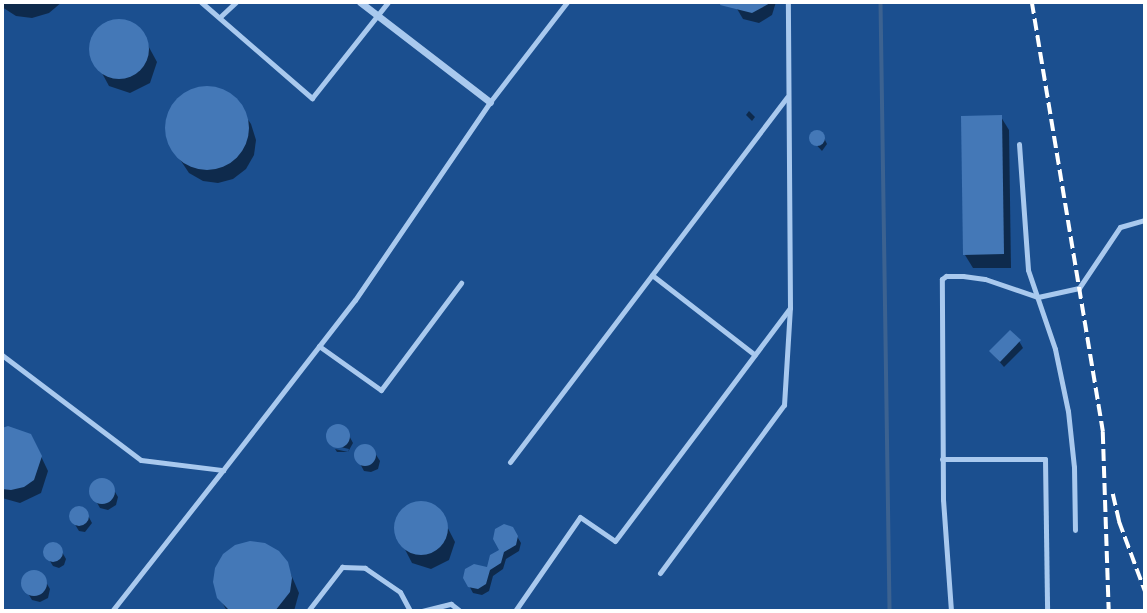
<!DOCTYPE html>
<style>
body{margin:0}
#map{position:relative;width:1147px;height:613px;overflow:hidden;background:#1b4f8f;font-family:Barlow,sans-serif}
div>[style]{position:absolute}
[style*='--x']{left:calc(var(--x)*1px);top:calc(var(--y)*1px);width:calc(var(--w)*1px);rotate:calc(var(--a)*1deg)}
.shadow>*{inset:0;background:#0007}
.stream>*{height:3.5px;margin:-1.75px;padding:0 1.75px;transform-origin:1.75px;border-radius:1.75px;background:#3c6290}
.building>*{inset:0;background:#4478b7}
.round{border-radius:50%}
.service>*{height:5px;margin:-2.5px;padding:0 2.5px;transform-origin:2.5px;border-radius:2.5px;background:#a9c9ee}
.minor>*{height:7px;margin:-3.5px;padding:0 3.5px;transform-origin:3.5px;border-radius:3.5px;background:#a9c9ee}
.rail>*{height:3.5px;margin-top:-1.75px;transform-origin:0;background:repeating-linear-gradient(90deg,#fff 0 12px,transparent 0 17px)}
span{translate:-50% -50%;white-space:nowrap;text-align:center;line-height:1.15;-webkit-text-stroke:5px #1b4f8f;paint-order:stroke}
.frame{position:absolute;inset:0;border:4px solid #fff;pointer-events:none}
</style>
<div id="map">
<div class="shadow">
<i style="clip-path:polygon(2px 2px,62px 2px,49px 13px,32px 18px,16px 16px,2px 7px)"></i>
<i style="clip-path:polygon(733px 2px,776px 2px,772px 15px,759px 23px,743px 19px)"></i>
<i style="clip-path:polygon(117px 20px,138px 27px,157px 62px,150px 83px,130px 93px,109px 86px,90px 51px,97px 30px)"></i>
<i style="clip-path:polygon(204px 87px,219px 89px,233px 97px,251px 124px,256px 140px,254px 155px,246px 169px,233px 179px,218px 183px,203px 181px,189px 173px,171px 146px,166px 130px,168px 115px,176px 101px,189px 92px)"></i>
<i style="clip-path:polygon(749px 111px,755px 117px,752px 121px,746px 115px)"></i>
<i style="clip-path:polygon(1001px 117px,1009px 130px,1011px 268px,973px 268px,965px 255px)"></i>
<i style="clip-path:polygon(816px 131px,821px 132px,827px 144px,822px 151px,811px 139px)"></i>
<i style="clip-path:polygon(1019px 341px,1023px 348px,1004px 367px,991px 352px)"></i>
<i style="clip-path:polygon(337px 426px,345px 428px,353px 443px,348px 452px,349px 449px,332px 445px,328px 438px,330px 430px)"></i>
<i style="clip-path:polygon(8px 428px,38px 450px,48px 471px,41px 493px,20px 503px,2px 498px,2px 431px)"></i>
<i style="clip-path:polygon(364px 445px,371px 447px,380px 461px,378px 469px,371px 472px,364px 471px,356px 456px,358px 449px)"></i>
<i style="clip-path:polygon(335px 449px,348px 452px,337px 452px)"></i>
<i style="clip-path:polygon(101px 480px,109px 482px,118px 497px,116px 505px,108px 510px,100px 508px,91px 492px,93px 484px)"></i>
<i style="clip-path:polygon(420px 502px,438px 509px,455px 542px,449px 560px,431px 569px,412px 563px,395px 530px,402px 511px)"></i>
<i style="clip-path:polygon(78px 508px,85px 510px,92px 523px,85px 532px,79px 531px,71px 518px)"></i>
<i style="clip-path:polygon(512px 528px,521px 543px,519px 551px,506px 559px,503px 569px,493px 576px,489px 591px,482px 595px,473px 593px,465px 578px,489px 569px)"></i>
<i style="clip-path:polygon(52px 544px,58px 545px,66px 559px,64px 565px,59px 568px,53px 566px,45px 553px)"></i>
<i style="clip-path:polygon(286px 563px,299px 593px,294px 611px,227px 611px,219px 597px)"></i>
<i style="clip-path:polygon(33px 572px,41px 574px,50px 589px,48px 598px,40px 602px,32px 600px,23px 585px,25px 576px)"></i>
</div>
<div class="stream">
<i style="--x:881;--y:2;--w:609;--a:89.15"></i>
</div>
<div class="building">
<i style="clip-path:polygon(721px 2px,772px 2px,752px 13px,720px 5px)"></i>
<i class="round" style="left:89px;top:19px;width:60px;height:60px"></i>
<i class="round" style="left:165px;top:86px;width:84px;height:84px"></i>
<i style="clip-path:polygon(1002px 115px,1004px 254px,963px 255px,961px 116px)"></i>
<i class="round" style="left:809px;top:130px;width:16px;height:16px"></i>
<i style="clip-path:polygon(1010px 330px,1021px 340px,1000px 362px,989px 351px)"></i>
<i class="round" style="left:326px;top:424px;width:24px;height:24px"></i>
<i style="clip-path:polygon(8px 426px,31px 434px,42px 456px,34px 480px,24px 487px,11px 490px,2px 489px,2px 428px)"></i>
<i class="round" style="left:354px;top:444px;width:22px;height:22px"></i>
<i class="round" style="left:89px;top:478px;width:26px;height:26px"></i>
<i class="round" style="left:394px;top:501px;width:54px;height:54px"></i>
<i class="round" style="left:69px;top:506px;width:20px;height:20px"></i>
<i style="clip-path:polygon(504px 524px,513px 527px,518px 536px,516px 545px,504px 552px,501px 563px,490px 570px,486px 584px,478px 589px,468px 587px,463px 578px,465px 569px,474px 564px,487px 567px,490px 555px,499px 550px,493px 539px,495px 529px)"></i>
<i style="clip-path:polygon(250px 541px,265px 543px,279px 551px,288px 562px,292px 578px,290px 592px,275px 611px,230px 611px,217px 598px,213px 582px,215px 568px,223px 554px,235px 545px)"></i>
<i class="round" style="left:43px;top:542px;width:20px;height:20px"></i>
<i class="round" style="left:21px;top:570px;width:26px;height:26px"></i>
</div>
<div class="service">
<i style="--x:201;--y:2;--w:147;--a:40.9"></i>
<i style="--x:312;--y:98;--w:122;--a:-51.6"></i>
<i style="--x:221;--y:16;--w:21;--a:-43"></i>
<i style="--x:1019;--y:144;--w:126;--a:85.9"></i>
<i style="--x:1028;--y:270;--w:83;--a:71.1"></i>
<i style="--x:1055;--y:349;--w:63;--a:78.2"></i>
<i style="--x:1068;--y:411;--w:56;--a:83.9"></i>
<i style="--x:1074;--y:467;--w:63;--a:89.1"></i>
<i style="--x:652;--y:275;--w:130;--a:37.8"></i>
<i style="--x:319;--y:346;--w:76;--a:35.4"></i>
<i style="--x:381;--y:390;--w:134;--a:-53.2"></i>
<i style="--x:2;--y:355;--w:174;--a:37.1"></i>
<i style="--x:141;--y:460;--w:83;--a:7"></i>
<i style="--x:223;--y:470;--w:215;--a:-52.2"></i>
<i style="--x:355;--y:300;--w:240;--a:-55.7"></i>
<i style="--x:490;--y:102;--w:126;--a:-52.4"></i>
<i style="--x:942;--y:459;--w:103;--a:0"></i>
<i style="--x:1045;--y:459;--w:152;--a:89.2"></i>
<i style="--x:510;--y:462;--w:458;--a:-52.8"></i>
<i style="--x:660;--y:573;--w:209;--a:-53.6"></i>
<i style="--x:784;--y:405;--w:97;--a:-86.5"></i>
<i style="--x:790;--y:308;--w:306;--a:-90.4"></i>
<i style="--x:112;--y:611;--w:179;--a:-51.8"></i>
<i style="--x:308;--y:611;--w:56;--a:-52.3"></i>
<i style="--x:342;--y:567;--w:23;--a:2"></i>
<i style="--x:365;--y:568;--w:42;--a:34.4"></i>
<i style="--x:400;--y:592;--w:21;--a:62"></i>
<i style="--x:422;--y:611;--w:30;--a:-14"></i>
<i style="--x:451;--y:604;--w:11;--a:38"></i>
<i style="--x:515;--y:611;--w:114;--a:-55.3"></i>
<i style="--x:580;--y:517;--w:42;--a:34.4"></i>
<i style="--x:615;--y:541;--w:291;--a:-53.1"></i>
<i style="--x:951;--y:611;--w:111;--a:-94.1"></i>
<i style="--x:943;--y:500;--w:221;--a:-90.3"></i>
<i style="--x:942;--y:279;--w:5;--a:-37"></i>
<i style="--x:946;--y:276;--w:17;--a:0"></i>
<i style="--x:963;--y:276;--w:22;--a:8"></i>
<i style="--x:985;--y:279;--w:56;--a:18.8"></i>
<i style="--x:1038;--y:297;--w:42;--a:-12.4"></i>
<i style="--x:1079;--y:288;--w:73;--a:-56.1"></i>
<i style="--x:1120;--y:227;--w:26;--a:-16"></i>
</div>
<div class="minor">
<i style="--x:360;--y:2;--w:164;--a:37.6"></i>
</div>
<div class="rail">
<i style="--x:1032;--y:2;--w:436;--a:80.6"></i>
<i style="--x:1103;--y:432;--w:179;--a:88.1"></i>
<i style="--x:1113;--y:494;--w:28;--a:77"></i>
<i style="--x:1119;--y:521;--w:75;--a:69.6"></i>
</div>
<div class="frame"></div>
</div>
